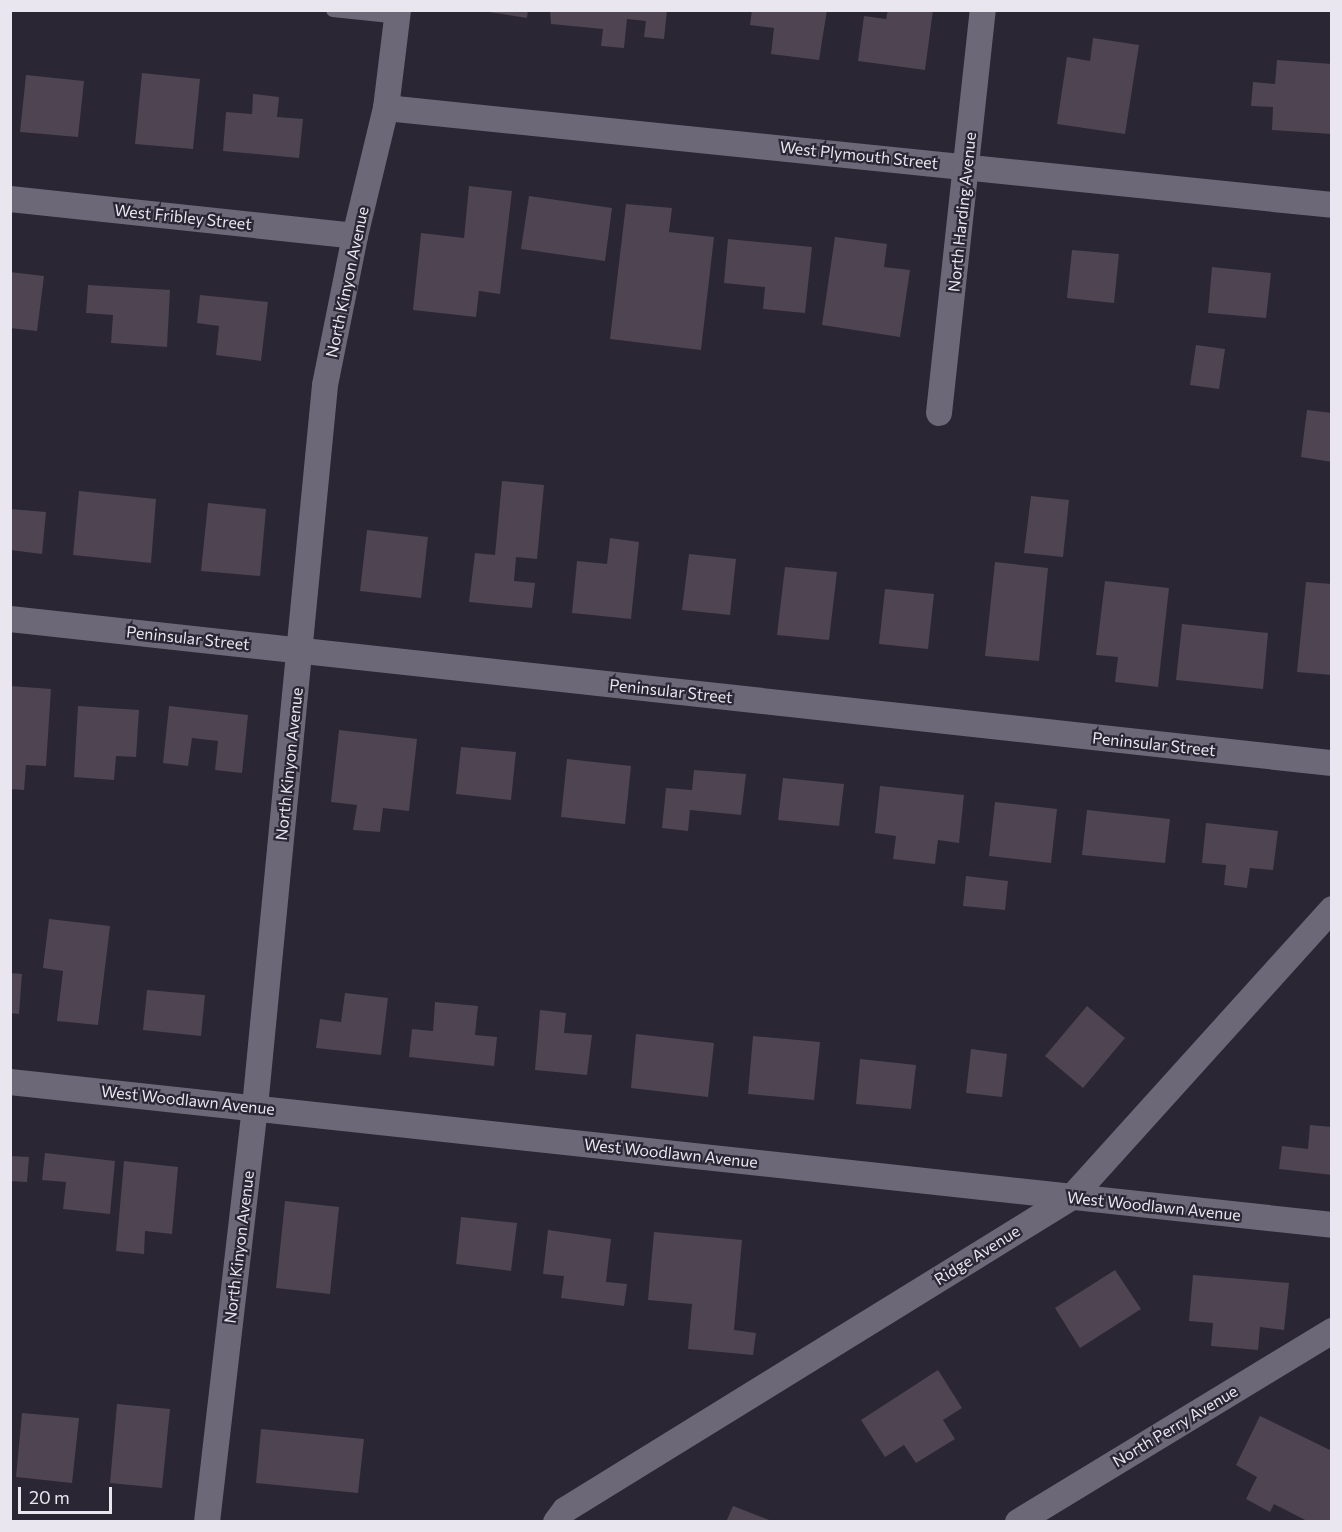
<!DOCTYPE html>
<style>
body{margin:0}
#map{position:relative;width:1342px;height:1532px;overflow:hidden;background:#2a2634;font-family:Commissioner,sans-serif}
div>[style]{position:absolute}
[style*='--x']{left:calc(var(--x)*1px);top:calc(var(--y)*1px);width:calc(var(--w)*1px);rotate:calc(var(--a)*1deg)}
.building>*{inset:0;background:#4f4451}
.service>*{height:14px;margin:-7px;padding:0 7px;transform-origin:7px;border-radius:7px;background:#6c6878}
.minor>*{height:26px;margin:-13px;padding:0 13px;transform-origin:13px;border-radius:13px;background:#6c6878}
span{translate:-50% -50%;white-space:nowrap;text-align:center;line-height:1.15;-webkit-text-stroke:4.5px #2a2634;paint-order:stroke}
.street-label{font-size:16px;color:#e9e6f0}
.frame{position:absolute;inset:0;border:12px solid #e9e6f0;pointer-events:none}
.scale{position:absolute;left:18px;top:1487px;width:94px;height:27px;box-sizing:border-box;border:3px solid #e9e6f0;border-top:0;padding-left:8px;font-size:18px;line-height:21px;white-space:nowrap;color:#e9e6f0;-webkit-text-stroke:4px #2a2634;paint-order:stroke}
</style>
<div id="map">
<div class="building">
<i style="clip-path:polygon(476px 10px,528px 10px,527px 18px)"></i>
<i style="clip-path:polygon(550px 10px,667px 10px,664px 39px,644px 37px,646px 21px,627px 19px,624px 48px,601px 46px,603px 29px,551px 24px)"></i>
<i style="clip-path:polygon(752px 10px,827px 10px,819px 60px,771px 54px,774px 28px,750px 25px)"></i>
<i style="clip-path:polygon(888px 10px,933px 10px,925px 70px,858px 61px,864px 16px,886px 19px)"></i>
<i style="clip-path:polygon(1093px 38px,1139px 45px,1125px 134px,1057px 124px,1067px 57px,1090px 61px)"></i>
<i style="clip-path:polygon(1277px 60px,1332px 64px,1332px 134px,1272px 130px,1273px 107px,1251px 106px,1253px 82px,1275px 84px)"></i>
<i style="clip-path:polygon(142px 73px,200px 79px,193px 149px,135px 144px)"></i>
<i style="clip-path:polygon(26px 75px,84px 81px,78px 137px,20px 132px)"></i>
<i style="clip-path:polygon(253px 94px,279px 97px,277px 117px,303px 119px,299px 158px,223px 151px,226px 112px,252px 114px)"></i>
<i style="clip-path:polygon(469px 186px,512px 191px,500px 294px,479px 291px,476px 317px,413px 310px,421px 233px,464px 238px)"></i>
<i style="clip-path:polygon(529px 196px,612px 208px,605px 261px,521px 249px)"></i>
<i style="clip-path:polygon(626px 204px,672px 208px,669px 232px,714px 237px,701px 350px,610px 339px)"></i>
<i style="clip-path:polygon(835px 237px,887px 244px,884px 267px,910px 270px,900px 337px,822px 325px)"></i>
<i style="clip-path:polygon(728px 239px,812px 247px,805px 313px,763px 309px,765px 287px,724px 283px)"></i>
<i style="clip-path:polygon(1072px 250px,1119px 254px,1114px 303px,1067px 298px)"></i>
<i style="clip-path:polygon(1212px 267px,1271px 273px,1266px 318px,1208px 313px)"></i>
<i style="clip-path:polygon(10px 272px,44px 276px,37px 331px,10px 328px)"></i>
<i style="clip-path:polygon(88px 285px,170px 290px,167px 347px,111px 343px,113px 315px,86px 313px)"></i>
<i style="clip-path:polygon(200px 295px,268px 302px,261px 361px,216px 355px,219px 326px,197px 323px)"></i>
<i style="clip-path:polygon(1196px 345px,1225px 349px,1219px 389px,1190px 385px)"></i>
<i style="clip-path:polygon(1307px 410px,1332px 413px,1332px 462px,1301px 457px)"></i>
<i style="clip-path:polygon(502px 481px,544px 485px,537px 559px,516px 557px,514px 581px,535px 583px,532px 608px,469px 602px,475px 553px,495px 555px)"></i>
<i style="clip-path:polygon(79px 491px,156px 499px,151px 563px,73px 555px)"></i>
<i style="clip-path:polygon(1031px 496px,1069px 500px,1063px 557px,1024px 553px)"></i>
<i style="clip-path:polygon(208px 503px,266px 509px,260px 576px,201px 571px)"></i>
<i style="clip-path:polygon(10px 509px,46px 512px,42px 554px,10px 550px)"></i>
<i style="clip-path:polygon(367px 530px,428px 537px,421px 598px,360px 591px)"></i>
<i style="clip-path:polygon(610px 538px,639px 542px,631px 619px,572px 613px,577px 561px,607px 564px)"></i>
<i style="clip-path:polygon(689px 554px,736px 559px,730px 615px,682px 610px)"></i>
<i style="clip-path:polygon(995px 562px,1048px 568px,1039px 661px,985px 656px)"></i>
<i style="clip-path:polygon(785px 567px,837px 572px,829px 640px,777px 635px)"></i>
<i style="clip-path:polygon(1105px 581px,1169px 588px,1158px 687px,1115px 682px,1118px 657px,1096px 655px)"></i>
<i style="clip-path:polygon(1306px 582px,1332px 584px,1332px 675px,1297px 672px)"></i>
<i style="clip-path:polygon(885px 589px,934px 594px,928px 649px,879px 644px)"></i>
<i style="clip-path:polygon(1182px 624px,1268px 633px,1263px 689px,1176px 680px)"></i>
<i style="clip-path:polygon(10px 686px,51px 689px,46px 766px,26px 765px,24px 790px,10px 789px)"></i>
<i style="clip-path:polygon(78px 706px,139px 710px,136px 757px,116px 756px,114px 780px,74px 777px)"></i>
<i style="clip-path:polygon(169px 706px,248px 715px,242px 773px,215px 770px,218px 741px,192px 738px,188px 766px,163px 763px)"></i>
<i style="clip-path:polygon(339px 730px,417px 739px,409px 811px,383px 808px,380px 832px,353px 830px,357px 805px,331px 802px)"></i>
<i style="clip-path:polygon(461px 747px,516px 752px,511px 800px,456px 794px)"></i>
<i style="clip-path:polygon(567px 759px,631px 766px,625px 824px,561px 817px)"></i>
<i style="clip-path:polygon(694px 770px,746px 774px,741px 815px,690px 810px,688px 831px,662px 828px,666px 788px,692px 790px)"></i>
<i style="clip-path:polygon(783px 778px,844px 784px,839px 826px,778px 820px)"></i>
<i style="clip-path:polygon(880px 786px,964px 795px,959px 843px,938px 840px,935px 864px,893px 859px,896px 836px,875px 833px)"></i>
<i style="clip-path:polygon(995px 802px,1057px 809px,1051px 863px,989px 856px)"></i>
<i style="clip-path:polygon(1087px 810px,1170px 819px,1165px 863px,1082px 855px)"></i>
<i style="clip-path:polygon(1206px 823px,1278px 831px,1273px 870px,1250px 868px,1247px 888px,1224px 885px,1226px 865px,1202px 863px)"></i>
<i style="clip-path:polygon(966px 876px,1008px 881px,1005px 910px,963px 906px)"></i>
<i style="clip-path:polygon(49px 919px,110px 926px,98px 1025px,57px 1021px,63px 971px,43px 968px)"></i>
<i style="clip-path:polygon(10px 973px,22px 974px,19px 1014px,10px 1013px)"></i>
<i style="clip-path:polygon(147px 990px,205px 995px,201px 1036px,143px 1030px)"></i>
<i style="clip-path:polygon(345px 993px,388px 998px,381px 1055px,316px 1048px,320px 1019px,341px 1022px)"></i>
<i style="clip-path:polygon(435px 1002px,478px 1006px,475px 1035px,497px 1037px,494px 1066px,409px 1057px,412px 1029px,433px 1031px)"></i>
<i style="clip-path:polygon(1087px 1006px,1125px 1038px,1083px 1088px,1045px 1056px)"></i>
<i style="clip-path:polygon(540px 1010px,566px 1013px,564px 1033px,592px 1035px,587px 1075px,535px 1070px)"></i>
<i style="clip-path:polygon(636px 1034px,714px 1043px,708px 1097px,631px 1088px)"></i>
<i style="clip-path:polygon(753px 1036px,820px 1042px,814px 1100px,748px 1094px)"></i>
<i style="clip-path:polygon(971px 1049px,1007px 1054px,1002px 1097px,966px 1093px)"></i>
<i style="clip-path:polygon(860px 1059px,916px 1065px,911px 1109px,856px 1104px)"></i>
<i style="clip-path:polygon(1310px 1125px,1332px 1127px,1332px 1175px,1279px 1169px,1282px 1146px,1308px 1149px)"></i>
<i style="clip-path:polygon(45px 1153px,115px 1161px,110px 1214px,63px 1209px,66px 1182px,42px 1180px)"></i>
<i style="clip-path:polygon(10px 1156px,29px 1157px,27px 1182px,10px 1181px)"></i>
<i style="clip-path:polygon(124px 1161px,178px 1167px,172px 1234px,145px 1231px,144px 1254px,116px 1251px)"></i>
<i style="clip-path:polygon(285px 1201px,339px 1207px,330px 1294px,276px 1288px)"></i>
<i style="clip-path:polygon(461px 1217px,517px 1223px,511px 1271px,456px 1264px)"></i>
<i style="clip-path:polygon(548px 1230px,611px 1239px,606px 1282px,627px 1284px,624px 1306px,561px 1298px,564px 1276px,543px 1274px)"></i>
<i style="clip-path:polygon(654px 1232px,742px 1240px,734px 1330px,756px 1333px,753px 1355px,688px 1349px,692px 1304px,648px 1300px)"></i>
<i style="clip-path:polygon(1115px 1270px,1141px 1309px,1080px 1348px,1055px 1308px)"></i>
<i style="clip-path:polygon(1193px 1275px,1289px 1283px,1284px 1330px,1260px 1327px,1258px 1350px,1211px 1346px,1213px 1323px,1189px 1321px)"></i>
<i style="clip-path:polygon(938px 1370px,962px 1408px,943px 1420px,955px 1439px,916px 1463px,904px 1445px,885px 1457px,861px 1420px)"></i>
<i style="clip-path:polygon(117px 1404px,170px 1409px,162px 1488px,110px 1483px)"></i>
<i style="clip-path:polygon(22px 1413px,79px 1418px,72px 1483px,16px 1477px)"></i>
<i style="clip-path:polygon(1260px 1416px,1332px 1451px,1332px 1522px,1309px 1522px,1274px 1504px,1270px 1512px,1246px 1499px,1257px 1477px,1236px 1465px)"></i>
<i style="clip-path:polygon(261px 1429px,364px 1439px,358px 1493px,256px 1483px)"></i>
<i style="clip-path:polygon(733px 1506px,772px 1521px,772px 1522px,726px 1522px)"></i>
</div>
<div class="service">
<i style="--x:333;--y:10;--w:65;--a:6.1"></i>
</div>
<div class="minor">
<i style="--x:386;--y:108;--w:951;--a:5.85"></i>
<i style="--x:10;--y:199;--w:347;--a:6.1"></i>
<i style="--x:939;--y:413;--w:405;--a:-83.8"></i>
<i style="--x:10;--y:619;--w:1330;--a:6.22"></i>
<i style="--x:10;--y:1082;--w:1330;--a:6.17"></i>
<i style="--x:207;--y:1522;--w:418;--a:-83.4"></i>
<i style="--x:255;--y:1107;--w:725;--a:-84.46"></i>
<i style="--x:325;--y:385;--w:152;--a:-78.6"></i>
<i style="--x:355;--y:236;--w:132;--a:-76.4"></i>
<i style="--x:386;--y:108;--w:99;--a:-83"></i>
<i style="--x:556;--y:1522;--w:15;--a:-53"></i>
<i style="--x:565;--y:1510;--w:596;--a:-31.69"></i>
<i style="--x:1072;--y:1197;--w:388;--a:-47.9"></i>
<i style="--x:1018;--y:1522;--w:368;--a:-31.3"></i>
</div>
<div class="street-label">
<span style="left:859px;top:155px;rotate:6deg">West Plymouth Street</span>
<span style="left:962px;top:212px;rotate:-84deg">North Harding Avenue</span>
<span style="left:183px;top:217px;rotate:6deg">West Fribley Street</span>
<span style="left:347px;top:282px;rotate:-78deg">North Kinyon Avenue</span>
<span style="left:188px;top:638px;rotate:6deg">Peninsular Street</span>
<span style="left:671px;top:691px;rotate:6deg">Peninsular Street</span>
<span style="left:1154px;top:744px;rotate:6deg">Peninsular Street</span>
<span style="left:289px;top:764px;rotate:-84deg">North Kinyon Avenue</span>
<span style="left:188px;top:1100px;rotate:6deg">West Woodlawn Avenue</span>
<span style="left:671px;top:1153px;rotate:6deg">West Woodlawn Avenue</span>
<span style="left:1154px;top:1206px;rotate:6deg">West Woodlawn Avenue</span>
<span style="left:239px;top:1247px;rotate:-83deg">North Kinyon Avenue</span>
<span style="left:977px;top:1255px;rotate:-32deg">Ridge Avenue</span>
<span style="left:1175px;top:1426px;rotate:-31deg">North Perry Avenue</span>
</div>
<div class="frame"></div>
<div class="scale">20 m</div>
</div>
